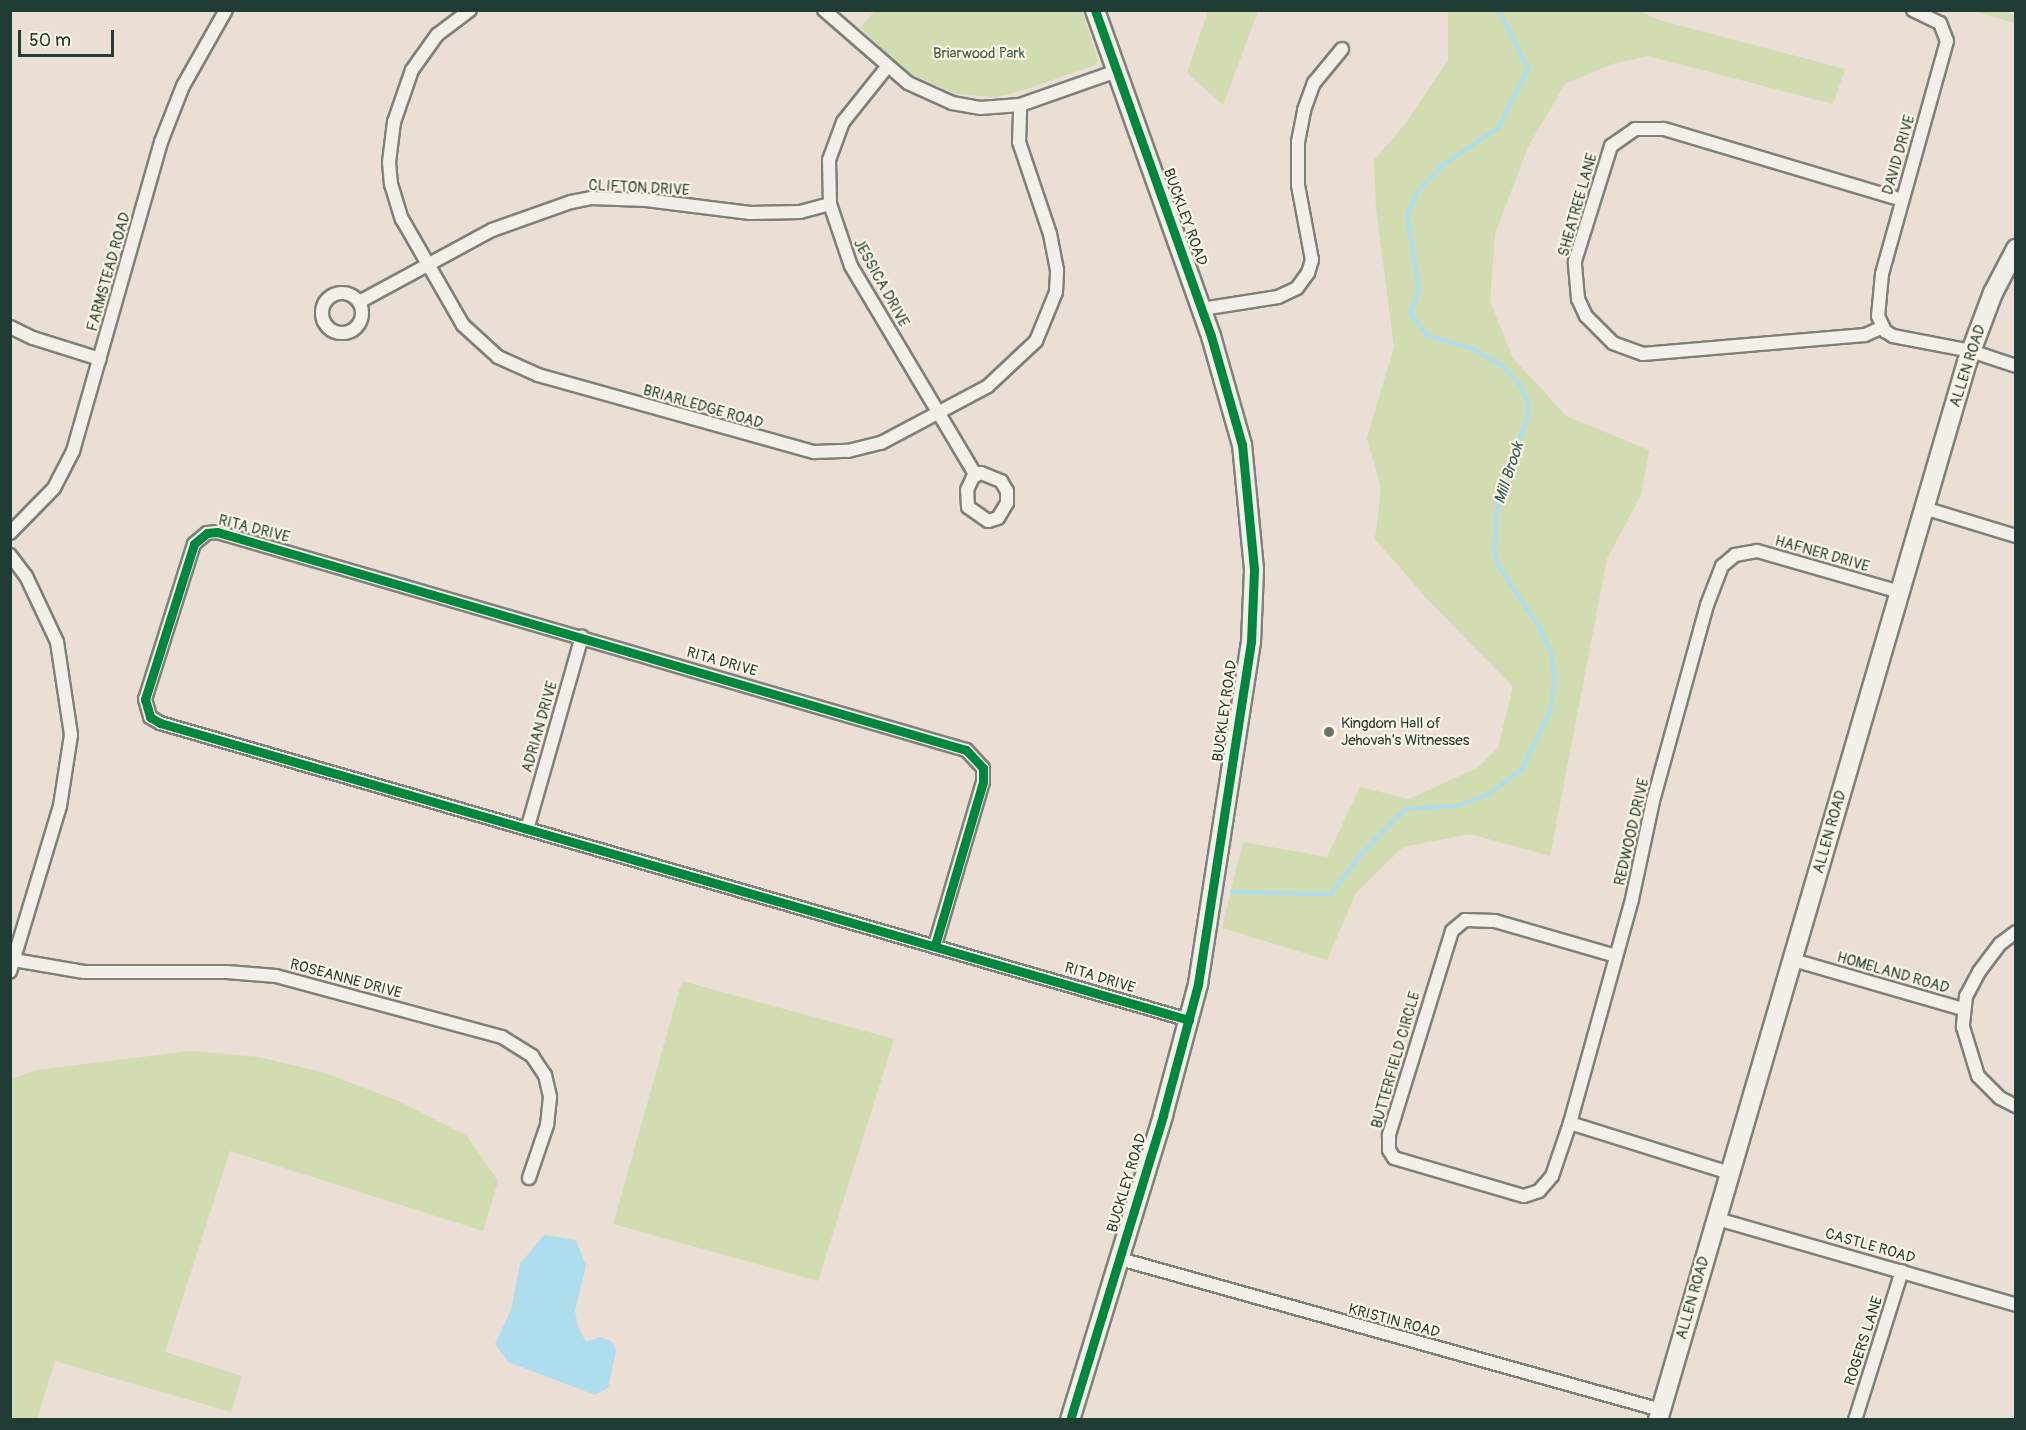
<!DOCTYPE html>
<meta charset="utf-8">
<style>
body{margin:0}
#map{position:relative;width:2026px;height:1430px;overflow:hidden;background:#eaded5;font-family:Pangolin,sans-serif}
div>[style]{position:absolute}
[style*='--x']{left:calc(var(--x)*1px);top:calc(var(--y)*1px);width:calc(var(--w)*1px);rotate:calc(var(--a)*1deg)}
.green>*{inset:0;background:#d1dcb1}
.water>*{inset:0;background:#aedded}
.stream>*{height:4px;margin:-2px;padding:0 2px;transform-origin:2px;border-radius:2px;background:#aedded}
.roads{filter:drop-shadow(2px 0 #80807a) drop-shadow(-2px 0 #80807a) drop-shadow(0 2px #80807a) drop-shadow(0 -2px #80807a)}
.street>*{height:12px;margin:-6px;padding:0 6px;transform-origin:6px;border-radius:6px;background:#f3efe9}
.street>.ring{margin:-6px;padding:0;box-sizing:content-box;background:none;border:12px solid #f3efe9;border-radius:50%}
.secondary>*{height:18px;margin:-9px;padding:0 9px;transform-origin:9px;border-radius:9px;background:#f3efe9}
.cycleway>*{height:9px;margin:-4.5px;padding:0 4.5px;transform-origin:4.5px;border-radius:4.5px;background:#00873e}
.dots>*{width:16px;height:16px;translate:-50% -50%;box-sizing:border-box;border:3px solid #fcf5e5;border-radius:50%}
span{translate:-50% -50%;white-space:nowrap;text-align:center;line-height:1.15;-webkit-text-stroke:4.5px #fcf5e5;paint-order:stroke}
.park-label{font-size:15px;color:#3e5d47}
.street-label{font-size:15px;color:#1f3d34}
.poi-label{font-size:15px;color:#1f3d34}
.left{translate:0 -50%;text-align:left}
.water-label{font-size:16px;color:#375d5b;font-style:italic}
.frame{position:absolute;inset:0;border:12px solid #1f3d34;pointer-events:none}
.scale{position:absolute;left:18px;top:30px;width:96px;height:27px;box-sizing:border-box;border:3px solid #1f3d34;border-top:0;padding-left:8px;font-size:18px;line-height:21px;white-space:nowrap;color:#1f3d34;-webkit-text-stroke:4px #fcf5e5;paint-order:stroke}
</style>
<div id="map">
<div class="green">
<i style="clip-path:polygon(876px 10px,1082px 11px,1098px 60px,1095px 65px,1018px 92px,994px 97px,955px 94px,908px 73px,860px 27px)"></i>
<i style="clip-path:polygon(1208px 11px,1258px 11px,1223px 105px,1187px 73px)"></i>
<i style="clip-path:polygon(1448px 11px,1638px 11px,1659px 20px,1845px 69px,1833px 104px,1648px 56px,1612px 64px,1565px 84px,1528px 147px,1495px 234px,1490px 301px,1513px 358px,1566px 416px,1649px 450px,1641px 495px,1607px 559px,1550px 856px,1470px 834px,1403px 847px,1356px 893px,1327px 960px,1222px 928px,1243px 842px,1327px 857px,1360px 787px,1409px 799px,1477px 768px,1498px 748px,1513px 687px,1428px 600px,1375px 539px,1381px 489px,1367px 438px,1394px 347px,1376px 209px,1374px 160px,1405px 124px,1448px 60px)"></i>
<i style="clip-path:polygon(1973px 11px,2007px 11px,2015px 17px,2015px 23px)"></i>
<i style="clip-path:polygon(682px 981px,894px 1039px,818px 1281px,613px 1224px)"></i>
<i style="clip-path:polygon(190px 1051px,259px 1057px,325px 1073px,399px 1101px,467px 1136px,498px 1181px,483px 1231px,230px 1151px,165px 1352px,242px 1376px,231px 1412px,55px 1361px,37px 1419px,11px 1419px,11px 1079px,37px 1070px)"></i>
</div>
<div class="water">
<i style="clip-path:polygon(544px 1235px,576px 1240px,586px 1266px,575px 1311px,578px 1327px,586px 1342px,600px 1337px,611px 1341px,616px 1350px,608px 1388px,595px 1395px,508px 1362px,495px 1344px,511px 1310px,520px 1264px)"></i>
</div>
<div class="stream">
<i style="--x:1232;--y:892;--w:99;--a:1.2"></i>
<i style="--x:1331;--y:894;--w:50;--a:-53.1"></i>
<i style="--x:1361;--y:854;--w:63;--a:-45.6"></i>
<i style="--x:1405;--y:809;--w:52;--a:-3.3"></i>
<i style="--x:1457;--y:806;--w:36;--a:-21"></i>
<i style="--x:1491;--y:793;--w:39;--a:-38"></i>
<i style="--x:1522;--y:769;--w:64;--a:-64.2"></i>
<i style="--x:1550;--y:711;--w:30;--a:-81"></i>
<i style="--x:1555;--y:681;--w:29;--a:-98"></i>
<i style="--x:1551;--y:652;--w:25;--a:-116"></i>
<i style="--x:1540;--y:629;--w:77;--a:-123.3"></i>
<i style="--x:1498;--y:565;--w:16;--a:-105"></i>
<i style="--x:1494;--y:550;--w:50;--a:-85.4"></i>
<i style="--x:1498;--y:500;--w:86;--a:-70.3"></i>
<i style="--x:1527;--y:419;--w:16;--a:-83"></i>
<i style="--x:1529;--y:403;--w:21;--a:-118"></i>
<i style="--x:1519;--y:384;--w:26;--a:-133"></i>
<i style="--x:1501;--y:365;--w:34;--a:-150"></i>
<i style="--x:1471;--y:348;--w:45;--a:-164.4"></i>
<i style="--x:1428;--y:336;--w:28;--a:-129"></i>
<i style="--x:1410;--y:314;--w:27;--a:-70"></i>
<i style="--x:1419;--y:289;--w:75;--a:-99.2"></i>
<i style="--x:1407;--y:215;--w:26;--a:-65"></i>
<i style="--x:1418;--y:191;--w:36;--a:-46"></i>
<i style="--x:1443;--y:165;--w:66;--a:-33.9"></i>
<i style="--x:1498;--y:128;--w:66;--a:-63"></i>
<i style="--x:1528;--y:69;--w:66;--a:-116.2"></i>
</div>
<div class="roads">
<div class="street">
<i style="--x:470;--y:10;--w:41;--a:142.9"></i>
<i style="--x:437;--y:35;--w:43;--a:125.5"></i>
<i style="--x:412;--y:70;--w:55;--a:109.1"></i>
<i style="--x:394;--y:122;--w:40;--a:97.1"></i>
<i style="--x:389;--y:162;--w:22;--a:85"></i>
<i style="--x:391;--y:184;--w:37;--a:73"></i>
<i style="--x:402;--y:219;--w:122;--a:60.1"></i>
<i style="--x:463;--y:325;--w:47;--a:42.4"></i>
<i style="--x:498;--y:357;--w:44;--a:24.2"></i>
<i style="--x:538;--y:375;--w:287;--a:15.6"></i>
<i style="--x:814;--y:452;--w:34;--a:-2"></i>
<i style="--x:848;--y:451;--w:34;--a:-14"></i>
<i style="--x:881;--y:443;--w:121;--a:-28"></i>
<i style="--x:988;--y:386;--w:66;--a:-43.2"></i>
<i style="--x:1036;--y:341;--w:53;--a:-67.8"></i>
<i style="--x:1056;--y:292;--w:22;--a:-87"></i>
<i style="--x:1057;--y:270;--w:37;--a:-101"></i>
<i style="--x:1050;--y:234;--w:97;--a:-108.6"></i>
<i style="--x:1019;--y:142;--w:37;--a:-88"></i>
<i style="--x:824;--y:10;--w:111;--a:41"></i>
<i style="--x:908;--y:83;--w:48;--a:24.4"></i>
<i style="--x:952;--y:103;--w:28;--a:10"></i>
<i style="--x:980;--y:108;--w:40;--a:-4.3"></i>
<i style="--x:1020;--y:105;--w:103;--a:-19.3"></i>
<i style="--x:1913;--y:10;--w:30;--a:26"></i>
<i style="--x:1940;--y:23;--w:19;--a:69"></i>
<i style="--x:1947;--y:41;--w:242;--a:105.6"></i>
<i style="--x:1882;--y:274;--w:42;--a:95.4"></i>
<i style="--x:1878;--y:316;--w:17;--a:65"></i>
<i style="--x:1885;--y:331;--w:9;--a:32"></i>
<i style="--x:1893;--y:336;--w:79;--a:10.9"></i>
<i style="--x:1971;--y:351;--w:47;--a:18.4"></i>
<i style="--x:887;--y:67;--w:70;--a:128.7"></i>
<i style="--x:843;--y:122;--w:40;--a:110.2"></i>
<i style="--x:829;--y:160;--w:44;--a:88.7"></i>
<i style="--x:830;--y:204;--w:65;--a:71.3"></i>
<i style="--x:851;--y:266;--w:242;--a:59.2"></i>
<i class="ring" style="left:322px;top:293px;width:28px;height:28px"></i>
<i style="--x:361;--y:301;--w:149;--a:-28.5"></i>
<i style="--x:492;--y:230;--w:84;--a:-19.5"></i>
<i style="--x:571;--y:202;--w:20;--a:-11"></i>
<i style="--x:591;--y:198;--w:55;--a:2.1"></i>
<i style="--x:646;--y:200;--w:105;--a:7.1"></i>
<i style="--x:750;--y:213;--w:50;--a:-1.1"></i>
<i style="--x:800;--y:212;--w:31;--a:-15"></i>
<i style="--x:1202;--y:309;--w:77;--a:-9"></i>
<i style="--x:1278;--y:297;--w:21;--a:-25"></i>
<i style="--x:1297;--y:288;--w:19;--a:-54"></i>
<i style="--x:1308;--y:273;--w:14;--a:-73"></i>
<i style="--x:1312;--y:260;--w:76;--a:-100.6"></i>
<i style="--x:1298;--y:185;--w:43;--a:-90"></i>
<i style="--x:1298;--y:142;--w:33;--a:-79"></i>
<i style="--x:1304;--y:110;--w:29;--a:-70"></i>
<i style="--x:1314;--y:83;--w:44;--a:-50.5"></i>
<i style="--x:10;--y:327;--w:25;--a:26"></i>
<i style="--x:33;--y:338;--w:70;--a:17.4"></i>
<i style="--x:1883;--y:327;--w:20;--a:156"></i>
<i style="--x:1865;--y:335;--w:223;--a:175.1"></i>
<i style="--x:1643;--y:354;--w:32;--a:-160"></i>
<i style="--x:1613;--y:343;--w:38;--a:-135"></i>
<i style="--x:1586;--y:316;--w:19;--a:-115"></i>
<i style="--x:1578;--y:299;--w:38;--a:-95"></i>
<i style="--x:1575;--y:261;--w:121;--a:-72.6"></i>
<i style="--x:1611;--y:146;--w:29;--a:-35"></i>
<i style="--x:1635;--y:129;--w:29;--a:0"></i>
<i style="--x:1664;--y:129;--w:248;--a:16.6"></i>
<i style="--x:981;--y:473;--w:22;--a:22"></i>
<i style="--x:1001;--y:481;--w:12;--a:59"></i>
<i style="--x:1007;--y:491;--w:12;--a:90"></i>
<i style="--x:1007;--y:503;--w:17;--a:121"></i>
<i style="--x:998;--y:518;--w:10;--a:163"></i>
<i style="--x:988;--y:521;--w:24;--a:-145"></i>
<i style="--x:968;--y:507;--w:17;--a:-93"></i>
<i style="--x:967;--y:490;--w:14;--a:-65"></i>
<i style="--x:973;--y:477;--w:9;--a:-27"></i>
<i style="--x:1924;--y:508;--w:96;--a:16.9"></i>
<i style="--x:10;--y:533;--w:63;--a:-45.6"></i>
<i style="--x:54;--y:488;--w:42;--a:-62.8"></i>
<i style="--x:73;--y:451;--w:321;--a:-74.1"></i>
<i style="--x:161;--y:142;--w:60;--a:-68.6"></i>
<i style="--x:183;--y:86;--w:87;--a:-60.5"></i>
<i style="--x:10;--y:555;--w:26;--a:53"></i>
<i style="--x:26;--y:576;--w:73;--a:64.8"></i>
<i style="--x:57;--y:642;--w:94;--a:81.4"></i>
<i style="--x:71;--y:735;--w:72;--a:98.8"></i>
<i style="--x:60;--y:806;--w:173;--a:106.8"></i>
<i style="--x:528;--y:826;--w:197;--a:-74.1"></i>
<i style="--x:2016;--y:932;--w:20;--a:143"></i>
<i style="--x:2000;--y:944;--w:35;--a:127"></i>
<i style="--x:1979;--y:972;--w:27;--a:118"></i>
<i style="--x:1966;--y:996;--w:31;--a:96"></i>
<i style="--x:1963;--y:1027;--w:51;--a:73"></i>
<i style="--x:1978;--y:1076;--w:31;--a:45"></i>
<i style="--x:2000;--y:1098;--w:18;--a:27"></i>
<i style="--x:935;--y:945;--w:170;--a:-73.6"></i>
<i style="--x:983;--y:782;--w:14;--a:-90"></i>
<i style="--x:983;--y:768;--w:25;--a:-133"></i>
<i style="--x:966;--y:750;--w:780;--a:-163.77"></i>
<i style="--x:217;--y:532;--w:10;--a:174"></i>
<i style="--x:207;--y:533;--w:17;--a:140"></i>
<i style="--x:194;--y:544;--w:163;--a:107.5"></i>
<i style="--x:145;--y:699;--w:19;--a:74"></i>
<i style="--x:150;--y:717;--w:12;--a:31"></i>
<i style="--x:160;--y:723;--w:1071;--a:16.1"></i>
<i style="--x:1616;--y:956;--w:126;--a:-163.9"></i>
<i style="--x:1495;--y:921;--w:30;--a:-178"></i>
<i style="--x:1465;--y:920;--w:17;--a:140"></i>
<i style="--x:1452;--y:931;--w:214;--a:107.2"></i>
<i style="--x:1389;--y:1135;--w:15;--a:90"></i>
<i style="--x:1389;--y:1150;--w:9;--a:58"></i>
<i style="--x:1394;--y:1158;--w:135;--a:16.3"></i>
<i style="--x:1524;--y:1196;--w:16;--a:-18"></i>
<i style="--x:1539;--y:1191;--w:20;--a:-49"></i>
<i style="--x:1552;--y:1176;--w:56;--a:-71.2"></i>
<i style="--x:1570;--y:1123;--w:232;--a:-74.5"></i>
<i style="--x:1632;--y:899;--w:100;--a:-77.9"></i>
<i style="--x:1653;--y:801;--w:203;--a:-74.6"></i>
<i style="--x:1707;--y:605;--w:42;--a:-69"></i>
<i style="--x:1722;--y:566;--w:17;--a:-40"></i>
<i style="--x:1735;--y:555;--w:22;--a:-10"></i>
<i style="--x:1757;--y:551;--w:149;--a:16"></i>
<i style="--x:14;--y:960;--w:71;--a:9.7"></i>
<i style="--x:84;--y:972;--w:143;--a:0"></i>
<i style="--x:227;--y:972;--w:49;--a:4.7"></i>
<i style="--x:276;--y:976;--w:234;--a:15.1"></i>
<i style="--x:502;--y:1037;--w:36;--a:32"></i>
<i style="--x:532;--y:1056;--w:23;--a:56"></i>
<i style="--x:545;--y:1075;--w:23;--a:77"></i>
<i style="--x:550;--y:1097;--w:28;--a:96"></i>
<i style="--x:547;--y:1125;--w:56;--a:108.8"></i>
<i style="--x:1793;--y:960;--w:177;--a:16.1"></i>
<i style="--x:1570;--y:1123;--w:168;--a:17.4"></i>
<i style="--x:1717;--y:1219;--w:311;--a:16"></i>
<i style="--x:1120;--y:1259;--w:562;--a:15.6"></i>
<i style="--x:1855;--y:1420;--w:156;--a:-72.5"></i>
</div>
<div class="secondary">
<i style="--x:1070;--y:1420;--w:319;--a:-73"></i>
<i style="--x:1163;--y:1115;--w:136;--a:-75"></i>
<i style="--x:1198;--y:984;--w:346;--a:-81.2"></i>
<i style="--x:1251;--y:642;--w:73;--a:-87.6"></i>
<i style="--x:1254;--y:569;--w:125;--a:-95.5"></i>
<i style="--x:1242;--y:445;--w:113;--a:-105.9"></i>
<i style="--x:1211;--y:336;--w:346;--a:-109.6"></i>
<i style="--x:1658;--y:1420;--w:1102;--a:-73.72"></i>
<i style="--x:1967;--y:362;--w:74;--a:-69.4"></i>
<i style="--x:1993;--y:293;--w:50;--a:-62.4"></i>
</div>
</div>
<div class="cycleway">
<i style="--x:935;--y:945;--w:170;--a:-73.6"></i>
<i style="--x:983;--y:782;--w:14;--a:-90"></i>
<i style="--x:983;--y:768;--w:25;--a:-133"></i>
<i style="--x:966;--y:750;--w:780;--a:-163.77"></i>
<i style="--x:217;--y:532;--w:10;--a:174"></i>
<i style="--x:207;--y:533;--w:17;--a:140"></i>
<i style="--x:194;--y:544;--w:163;--a:107.5"></i>
<i style="--x:145;--y:699;--w:19;--a:74"></i>
<i style="--x:150;--y:717;--w:12;--a:31"></i>
<i style="--x:160;--y:723;--w:1071;--a:16.1"></i>
<i style="--x:1070;--y:1420;--w:319;--a:-73"></i>
<i style="--x:1163;--y:1115;--w:136;--a:-75"></i>
<i style="--x:1198;--y:984;--w:346;--a:-81.2"></i>
<i style="--x:1251;--y:642;--w:73;--a:-87.6"></i>
<i style="--x:1254;--y:569;--w:125;--a:-95.5"></i>
<i style="--x:1242;--y:445;--w:113;--a:-105.9"></i>
<i style="--x:1211;--y:336;--w:346;--a:-109.6"></i>
</div>
<div class="dots">
<i style="left:1329px;top:732px;background:#66756c"></i>
</div>
<div class="park-label">
<span style="left:979px;top:54px">Briarwood Park</span>
</div>
<div class="street-label">
<span style="left:1899px;top:155px;rotate:-74deg">DAVID DRIVE</span>
<span style="left:639px;top:188px;rotate:3deg">CLIFTON DRIVE</span>
<span style="left:1578px;top:205px;rotate:-74deg">SHEATREE LANE</span>
<span style="left:1185px;top:217px;rotate:70deg">BUCKLEY ROAD</span>
<span style="left:109px;top:272px;rotate:-74deg">FARMSTEAD ROAD</span>
<span style="left:881px;top:283px;rotate:61deg">JESSICA DRIVE</span>
<span style="left:1968px;top:366px;rotate:-72deg">ALLEN ROAD</span>
<span style="left:703px;top:407px;rotate:16deg">BRIARLEDGE ROAD</span>
<span style="left:254px;top:529px;rotate:14deg">RITA DRIVE</span>
<span style="left:1822px;top:554px;rotate:16deg">HAFNER DRIVE</span>
<span style="left:722px;top:662px;rotate:16deg">RITA DRIVE</span>
<span style="left:1225px;top:711px;rotate:-82deg">BUCKLEY ROAD</span>
<span style="left:540px;top:727px;rotate:-74deg">ADRIAN DRIVE</span>
<span style="left:1632px;top:832px;rotate:-77deg">REDWOOD DRIVE</span>
<span style="left:1830px;top:832px;rotate:-74deg">ALLEN ROAD</span>
<span style="left:1893px;top:973px;rotate:16deg">HOMELAND ROAD</span>
<span style="left:1100px;top:978px;rotate:17deg">RITA DRIVE</span>
<span style="left:346px;top:979px;rotate:15deg">ROSEANNE DRIVE</span>
<span style="left:1396px;top:1060px;rotate:-74deg">BUTTERFIELD CIRCLE</span>
<span style="left:1127px;top:1183px;rotate:-73deg">BUCKLEY ROAD</span>
<span style="left:1870px;top:1246px;rotate:16deg">CASTLE ROAD</span>
<span style="left:1693px;top:1298px;rotate:-74deg">ALLEN ROAD</span>
<span style="left:1394px;top:1321px;rotate:15deg">KRISTIN ROAD</span>
<span style="left:1864px;top:1341px;rotate:-72deg">ROGERS LANE</span>
</div>
<div class="poi-label">
<span class="left" style="left:1341px;top:732px">Kingdom Hall of<br>Jehovah’s Witnesses</span>
</div>
<div class="water-label">
<span style="left:1509px;top:473px;rotate:-72deg">Mill Brook</span>
</div>
<div class="frame"></div>
<div class="scale">50 m</div>
</div>
